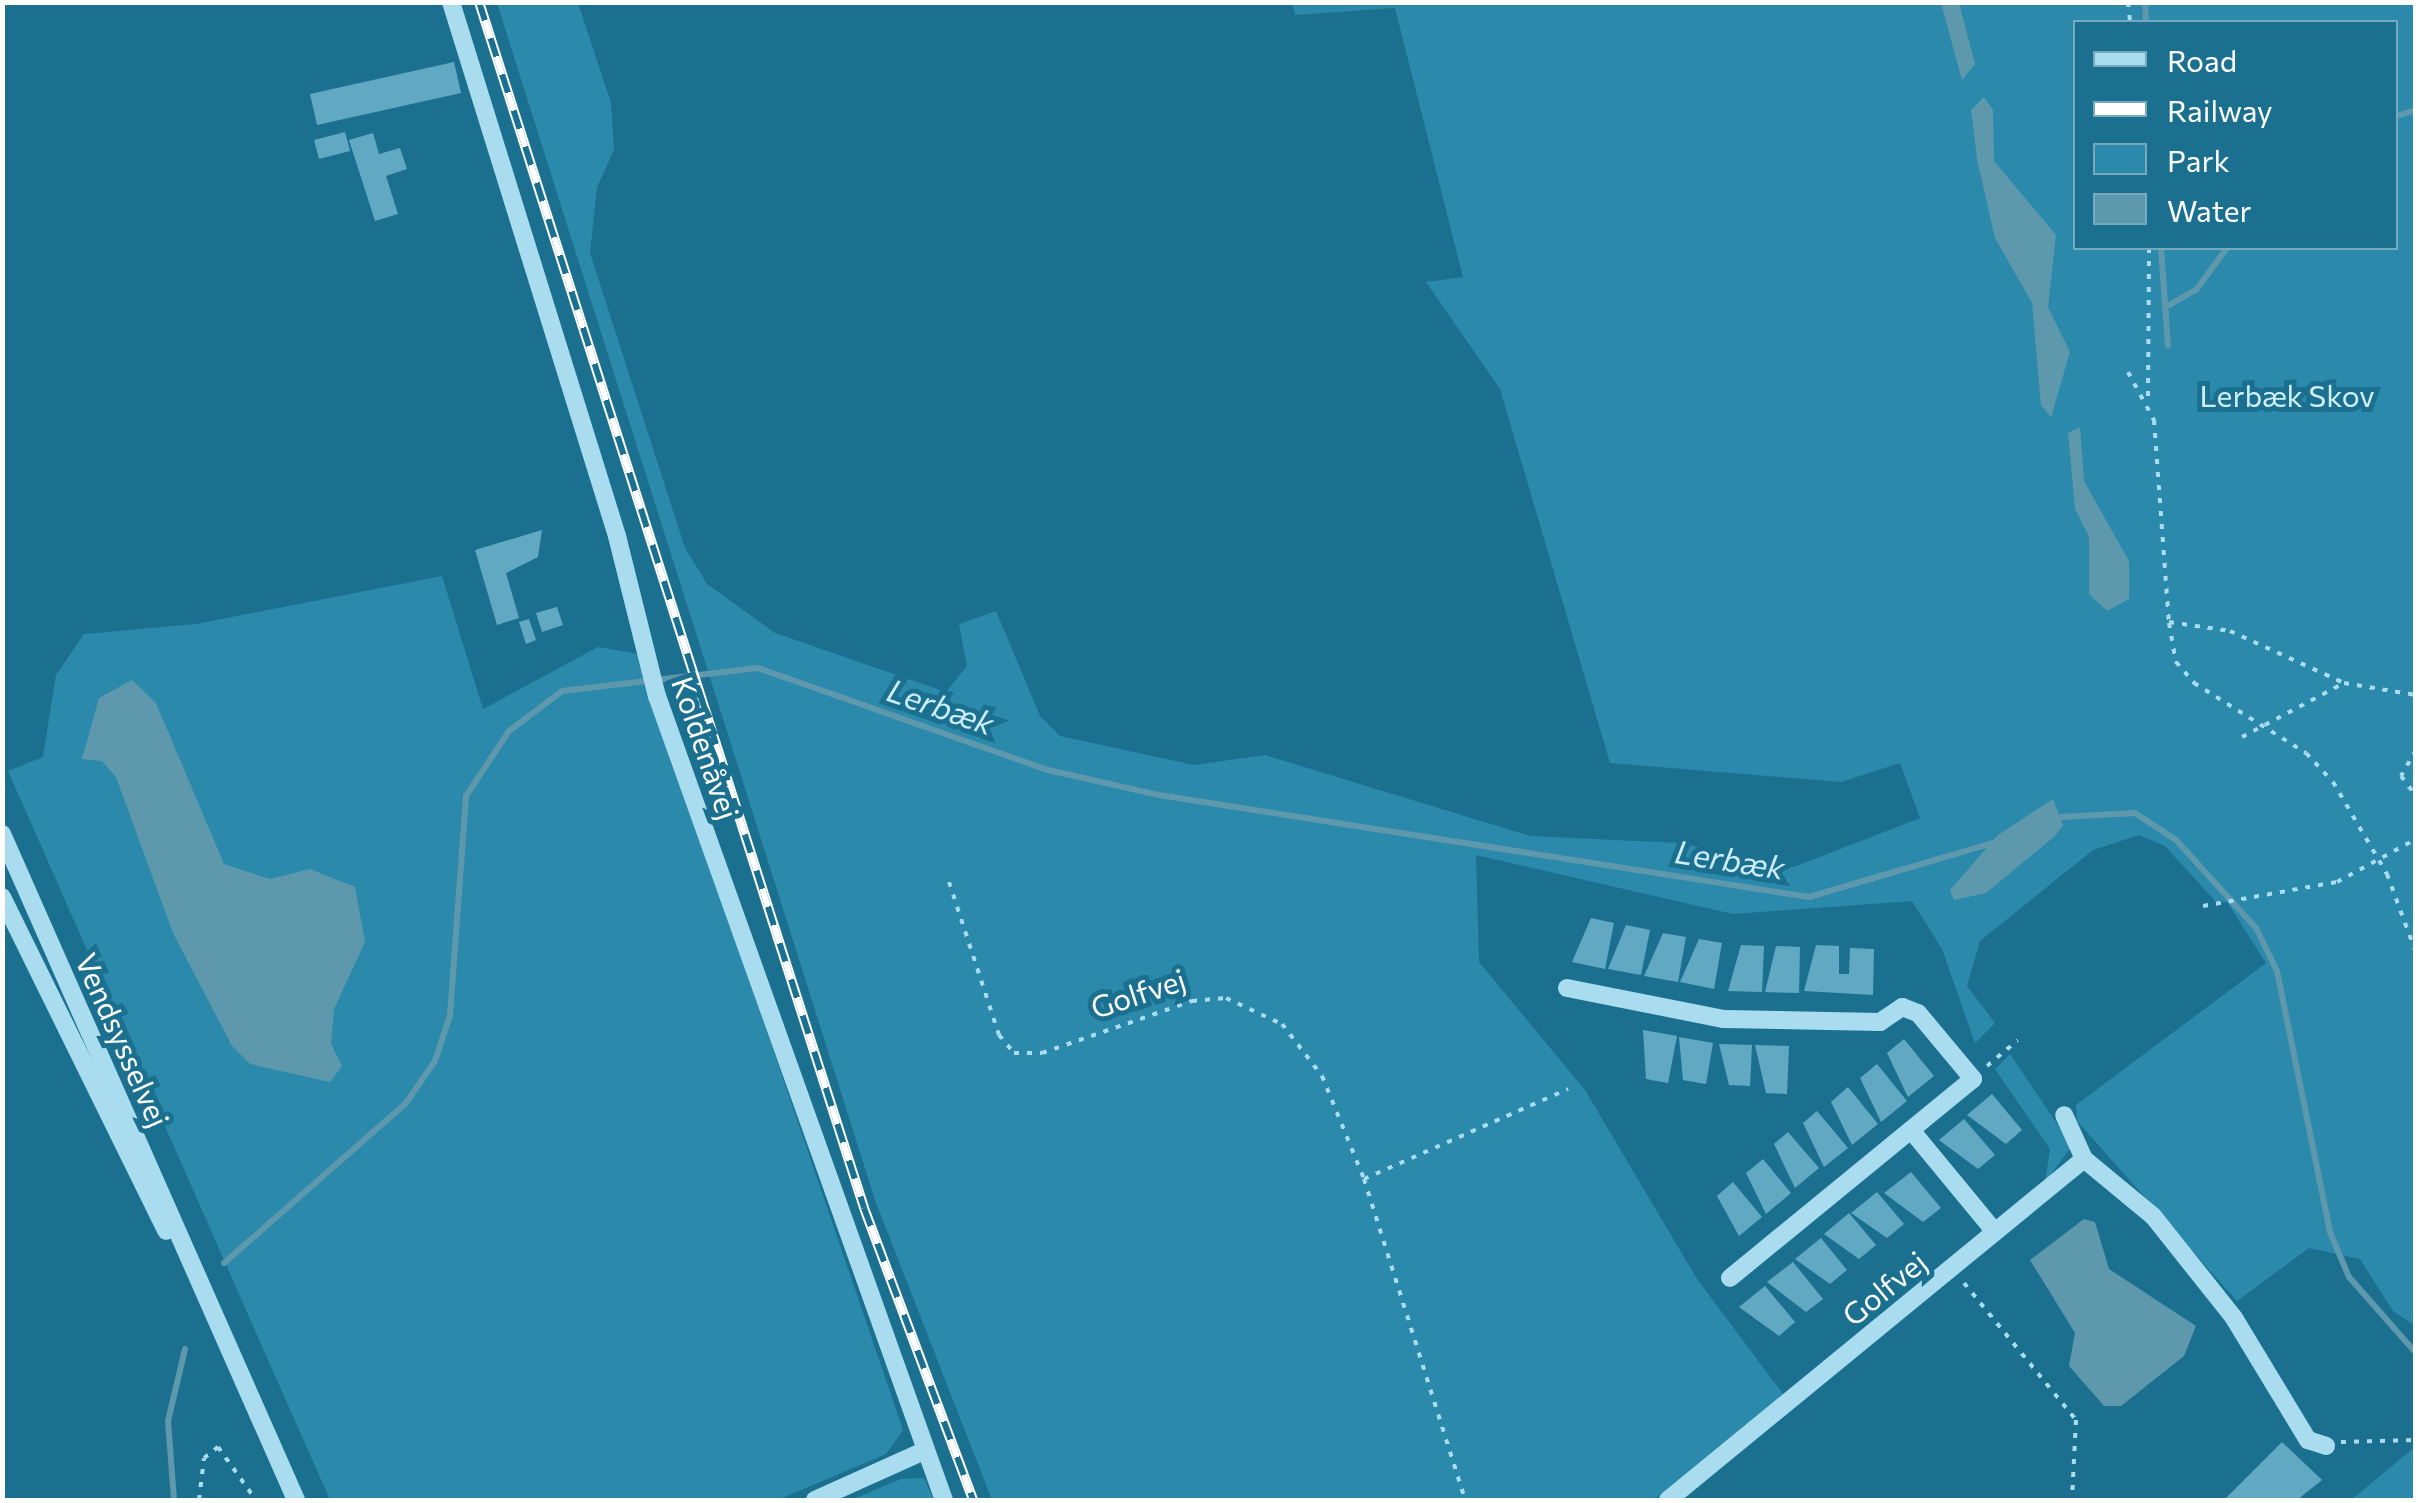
<!DOCTYPE html>
<meta charset="utf-8">
<style>
body{margin:0}
#map{position:relative;width:2418px;height:1503px;overflow:hidden;background:#1b7090;font-family:Commissioner,sans-serif}
div>[style]{position:absolute}
[style*='--x']{left:calc(var(--x)*1px);top:calc(var(--y)*1px);width:calc(var(--w)*1px);rotate:calc(var(--a)*1deg)}
.green>*{inset:0;background:#2b8aac}
.water>*{inset:0;background:#5e98ad}
.stream>*{height:6px;margin:-3px;padding:0 3px;transform-origin:3px;border-radius:3px;background:#5e98ad}
.building>*{inset:0;background:#61a9c3}
.path>*{height:4px;margin-top:-2px;transform-origin:0;background:repeating-linear-gradient(90deg,#a9dcee 0 5px,transparent 0 13px)}
.minor>*{height:18px;margin:-9px;padding:0 9px;transform-origin:9px;border-radius:9px;background:#a9dcee}
.rail>*{height:10px;margin-top:-5px;transform-origin:0;background:repeating-linear-gradient(90deg,#1b7090 0 19px,#fff 0 38px);box-sizing:border-box;border-block:2px solid #fff}
span{translate:-50% -50%;white-space:nowrap;text-align:center;line-height:1.15;-webkit-text-stroke:10px #1b7090;paint-order:stroke}
.park-label{font-size:30px;color:#cfeffa}
.street-label{font-size:30px;color:#fff}
.water-label{font-size:32px;color:#cbedf8;font-style:italic}
.frame{position:absolute;inset:0;border:5px solid #fff;pointer-events:none}
.legend{position:absolute;left:2073px;top:20px;width:325px;height:230px;box-sizing:border-box;background:#1b7090;border:2px solid #76a9bc;margin:0;padding:12px 18px;list-style:none;font-size:30px;color:#fff}
.legend li{display:flex;align-items:center;gap:20px;height:50px}
.legend b{width:50px;border:2px solid #76a9bc}
</style>
<div id="map">
<div class="green">
<i style="clip-path:polygon(evenodd,497px 3px,578px 3px,611px 103px,614px 150px,597px 187px,590px 253px,685px 548px,707px 584px,775px 633px,946px 692px,967px 666px,959px 624px,996px 611px,1040px 716px,1060px 736px,1194px 765px,1265px 755px,1530px 836px,1679px 843px,1794px 867px,1920px 818px,1900px 763px,1841px 782px,1610px 763px,1500px 389px,1426px 282px,1463px 277px,1395px 8px,1295px 15px,1292px 3px,2415px 3px,2415px 1326px,2393px 1311px,2360px 1259px,2309px 1248px,2237px 1301px,2077px 1121px,2076px 1105px,2266px 963px,2227px 902px,2217px 903px,2165px 846px,2139px 835px,2093px 850px,1980px 941px,1967px 986px,1995px 1023px,1975px 1043px,1942px 949px,1912px 901px,1733px 914px,1476px 855px,1479px 962px,1585px 1090px,1697px 1279px,1783px 1394px,1654px 1500px,992px 1500px,875px 1200px,497px 3px,2076px 22px,2396px 22px,2396px 248px,2076px 248px,2076px 22px)"></i>
<i style="clip-path:polygon(442px 576px,483px 709px,598px 647px,638px 654px,903px 1430px,886px 1454px,778px 1500px,330px 1500px,8px 771px,43px 757px,56px 675px,84px 634px,196px 624px)"></i>
<i style="clip-path:polygon(2010px 1054px,2072px 1146px,2045px 1182px,2050px 1149px,1995px 1069px)"></i>
<i style="clip-path:polygon(2415px 1447px,2415px 1500px,2351px 1500px)"></i>
<i style="clip-path:polygon(924px 1478px,934px 1500px,851px 1500px,901px 1479px)"></i>
</div>
<div class="water">
<i style="clip-path:polygon(1941px 3px,1959px 3px,1975px 64px,1962px 80px)"></i>
<i style="clip-path:polygon(1984px 97px,1993px 110px,1994px 161px,2056px 235px,2048px 307px,2070px 352px,2051px 417px,2041px 405px,2032px 303px,1995px 238px,1977px 159px,1971px 110px)"></i>
<i style="clip-path:polygon(2080px 427px,2084px 481px,2129px 561px,2129px 599px,2107px 611px,2089px 594px,2089px 537px,2075px 509px,2068px 433px)"></i>
<i style="clip-path:polygon(132px 680px,156px 703px,224px 864px,270px 879px,310px 869px,355px 887px,365px 942px,334px 1009px,331px 1044px,342px 1066px,330px 1082px,250px 1064px,232px 1046px,173px 933px,116px 777px,102px 761px,82px 759px,99px 698px)"></i>
<i style="clip-path:polygon(2053px 799px,2063px 825px,2055px 836px,1986px 893px,1954px 900px,1950px 890px,1998px 835px)"></i>
<i style="clip-path:polygon(2084px 1219px,2095px 1222px,2109px 1269px,2196px 1326px,2184px 1356px,2121px 1406px,2104px 1406px,2069px 1366px,2075px 1333px,2030px 1260px)"></i>
</div>
<div class="stream">
<i style="--x:2145;--y:2;--w:20;--a:87"></i>
<i style="--x:2396;--y:116;--w:21;--a:-17"></i>
<i style="--x:2161;--y:248;--w:98;--a:85.9"></i>
<i style="--x:2166;--y:307;--w:34;--a:-30"></i>
<i style="--x:2196;--y:290;--w:52;--a:-53.6"></i>
<i style="--x:2060;--y:817;--w:75;--a:-3.1"></i>
<i style="--x:2135;--y:813;--w:49;--a:33.4"></i>
<i style="--x:2176;--y:840;--w:119;--a:47.7"></i>
<i style="--x:2256;--y:928;--w:48;--a:64"></i>
<i style="--x:2277;--y:971;--w:266;--a:78.5"></i>
<i style="--x:2330;--y:1232;--w:49;--a:67.1"></i>
<i style="--x:2349;--y:1277;--w:101;--a:48.6"></i>
<i style="--x:224;--y:1263;--w:242;--a:-41.3"></i>
<i style="--x:406;--y:1103;--w:51;--a:-55.4"></i>
<i style="--x:435;--y:1061;--w:48;--a:-71.9"></i>
<i style="--x:450;--y:1015;--w:220;--a:-85.8"></i>
<i style="--x:466;--y:796;--w:78;--a:-56.5"></i>
<i style="--x:509;--y:731;--w:66;--a:-37"></i>
<i style="--x:562;--y:691;--w:197;--a:-6.7"></i>
<i style="--x:758;--y:668;--w:307;--a:19.4"></i>
<i style="--x:1048;--y:770;--w:114;--a:12.7"></i>
<i style="--x:1159;--y:795;--w:658;--a:8.92"></i>
<i style="--x:1809;--y:897;--w:191;--a:-16.4"></i>
<i style="--x:174;--y:1500;--w:79;--a:-94.3"></i>
<i style="--x:168;--y:1421;--w:74;--a:-76.7"></i>
</div>
<div class="building">
<i style="clip-path:polygon(454px 62px,461px 93px,317px 125px,310px 94px)"></i>
<i style="clip-path:polygon(345px 132px,350px 151px,319px 159px,314px 140px)"></i>
<i style="clip-path:polygon(373px 133px,379px 154px,400px 148px,407px 169px,386px 176px,398px 214px,375px 221px,349px 140px)"></i>
<i style="clip-path:polygon(542px 530px,538px 557px,506px 573px,519px 618px,497px 625px,475px 550px)"></i>
<i style="clip-path:polygon(557px 607px,563px 625px,542px 632px,536px 613px)"></i>
<i style="clip-path:polygon(529px 619px,536px 640px,526px 644px,519px 622px)"></i>
<i style="clip-path:polygon(1591px 918px,1614px 923px,1605px 969px,1572px 962px)"></i>
<i style="clip-path:polygon(1626px 925px,1650px 930px,1641px 975px,1608px 969px)"></i>
<i style="clip-path:polygon(1663px 933px,1686px 937px,1678px 982px,1644px 976px)"></i>
<i style="clip-path:polygon(1699px 939px,1722px 943px,1714px 989px,1680px 982px)"></i>
<i style="clip-path:polygon(1741px 945px,1764px 946px,1762px 992px,1728px 991px)"></i>
<i style="clip-path:polygon(1816px 945px,1839px 946px,1839px 974px,1849px 974px,1850px 948px,1874px 949px,1873px 995px,1804px 991px)"></i>
<i style="clip-path:polygon(1776px 946px,1800px 947px,1799px 993px,1765px 992px)"></i>
<i style="clip-path:polygon(1643px 1030px,1677px 1036px,1668px 1083px,1646px 1079px)"></i>
<i style="clip-path:polygon(1679px 1037px,1713px 1043px,1706px 1084px,1683px 1080px)"></i>
<i style="clip-path:polygon(1904px 1039px,1934px 1076px,1908px 1097px,1887px 1053px)"></i>
<i style="clip-path:polygon(1719px 1044px,1752px 1045px,1750px 1086px,1729px 1085px)"></i>
<i style="clip-path:polygon(1755px 1045px,1789px 1046px,1787px 1094px,1766px 1093px)"></i>
<i style="clip-path:polygon(1877px 1064px,1907px 1101px,1881px 1122px,1860px 1078px)"></i>
<i style="clip-path:polygon(1848px 1087px,1878px 1124px,1852px 1145px,1831px 1102px)"></i>
<i style="clip-path:polygon(1992px 1094px,2022px 1130px,2006px 1144px,1967px 1115px)"></i>
<i style="clip-path:polygon(1817px 1111px,1848px 1148px,1824px 1167px,1803px 1123px)"></i>
<i style="clip-path:polygon(1964px 1119px,1995px 1155px,1978px 1169px,1939px 1140px)"></i>
<i style="clip-path:polygon(1788px 1132px,1819px 1168px,1795px 1188px,1774px 1144px)"></i>
<i style="clip-path:polygon(1763px 1159px,1791px 1193px,1766px 1214px,1746px 1173px)"></i>
<i style="clip-path:polygon(1911px 1172px,1941px 1208px,1923px 1222px,1884px 1193px)"></i>
<i style="clip-path:polygon(1733px 1182px,1762px 1217px,1739px 1236px,1717px 1196px)"></i>
<i style="clip-path:polygon(1877px 1192px,1904px 1224px,1887px 1238px,1851px 1213px)"></i>
<i style="clip-path:polygon(1849px 1213px,1876px 1245px,1859px 1259px,1824px 1234px)"></i>
<i style="clip-path:polygon(1821px 1238px,1847px 1270px,1830px 1284px,1795px 1259px)"></i>
<i style="clip-path:polygon(1793px 1262px,1823px 1299px,1806px 1312px,1767px 1282px)"></i>
<i style="clip-path:polygon(1765px 1286px,1795px 1322px,1779px 1336px,1739px 1307px)"></i>
<i style="clip-path:polygon(2282px 1442px,2322px 1480px,2297px 1500px,2224px 1500px)"></i>
</div>
<div class="path">
<i style="--x:2128;--y:2;--w:20;--a:84"></i>
<i style="--x:2128;--y:372;--w:55;--a:61.6"></i>
<i style="--x:2154;--y:420;--w:203;--a:85.8"></i>
<i style="--x:2169;--y:622;--w:62;--a:8.4"></i>
<i style="--x:2230;--y:631;--w:125;--a:24.5"></i>
<i style="--x:2344;--y:683;--w:73;--a:9.5"></i>
<i style="--x:2148;--y:396;--w:148;--a:-89.6"></i>
<i style="--x:2169;--y:623;--w:40;--a:80"></i>
<i style="--x:2176;--y:662;--w:28;--a:49"></i>
<i style="--x:2194;--y:683;--w:132;--a:32"></i>
<i style="--x:2306;--y:753;--w:40;--a:47"></i>
<i style="--x:2333;--y:782;--w:107;--a:59.6"></i>
<i style="--x:2387;--y:874;--w:84;--a:69.8"></i>
<i style="--x:2242;--y:737;--w:115;--a:-27.9"></i>
<i style="--x:2416;--y:750;--w:30;--a:120"></i>
<i style="--x:2401;--y:776;--w:25;--a:53"></i>
<i style="--x:949;--y:882;--w:161;--a:71.9"></i>
<i style="--x:999;--y:1035;--w:23;--a:50"></i>
<i style="--x:1014;--y:1053;--w:28;--a:0"></i>
<i style="--x:1042;--y:1053;--w:159;--a:-19.1"></i>
<i style="--x:1192;--y:1001;--w:34;--a:-5"></i>
<i style="--x:1226;--y:998;--w:62;--a:24.9"></i>
<i style="--x:1282;--y:1024;--w:66;--a:52.4"></i>
<i style="--x:1322;--y:1076;--w:111;--a:67.8"></i>
<i style="--x:1364;--y:1179;--w:337;--a:72.5"></i>
<i style="--x:2203;--y:906;--w:136;--a:-10.2"></i>
<i style="--x:2337;--y:882;--w:90;--a:-28.6"></i>
<i style="--x:1987;--y:1066;--w:40;--a:-40"></i>
<i style="--x:1364;--y:1179;--w:223;--a:-23.8"></i>
<i style="--x:1964;--y:1283;--w:177;--a:50.7"></i>
<i style="--x:2076;--y:1420;--w:80;--a:92.9"></i>
<i style="--x:2341;--y:1442;--w:75;--a:-1.5"></i>
<i style="--x:199;--y:1500;--w:42;--a:-83.2"></i>
<i style="--x:204;--y:1458;--w:18;--a:-38"></i>
<i style="--x:218;--y:1447;--w:65;--a:54.4"></i>
</div>
<div class="minor">
<i style="--x:451;--y:2;--w:559;--a:72.73"></i>
<i style="--x:617;--y:536;--w:165;--a:76"></i>
<i style="--x:657;--y:696;--w:854;--a:70.36"></i>
<i style="--x:2;--y:834;--w:728;--a:66.18"></i>
<i style="--x:2;--y:897;--w:372;--a:63.8"></i>
<i style="--x:1567;--y:988;--w:160;--a:11.2"></i>
<i style="--x:1724;--y:1019;--w:156;--a:1.1"></i>
<i style="--x:1880;--y:1022;--w:27;--a:-34"></i>
<i style="--x:1902;--y:1007;--w:17;--a:21"></i>
<i style="--x:1918;--y:1013;--w:86;--a:50.2"></i>
<i style="--x:1973;--y:1079;--w:314;--a:140.7"></i>
<i style="--x:1911;--y:1130;--w:132;--a:50.5"></i>
<i style="--x:2084;--y:1159;--w:89;--a:39.6"></i>
<i style="--x:2153;--y:1216;--w:130;--a:51.5"></i>
<i style="--x:2234;--y:1318;--w:143;--a:58.8"></i>
<i style="--x:2308;--y:1440;--w:19;--a:18"></i>
<i style="--x:815;--y:1500;--w:117;--a:-24.2"></i>
<i style="--x:1668;--y:1500;--w:538;--a:-39.34"></i>
<i style="--x:2084;--y:1159;--w:48;--a:-114.4"></i>
</div>
<div class="rail">
<i style="--x:479;--y:2;--w:1266;--a:72.29"></i>
<i style="--x:864;--y:1208;--w:312;--a:69.5"></i>
</div>
<div class="park-label">
<span style="left:2287px;top:395px">Lerbæk Skov</span>
</div>
<div class="street-label">
<span style="left:706px;top:748px;rotate:71deg">Koldenåvej</span>
<span style="left:1138px;top:993px;rotate:-18deg">Golfvej</span>
<span style="left:123px;top:1040px;rotate:66deg">Vendsysselvej</span>
<span style="left:1884px;top:1288px;rotate:-39deg">Golfvej</span>
</div>
<div class="water-label">
<span style="left:941px;top:706px;rotate:19deg">Lerbæk</span>
<span style="left:1730px;top:859px;rotate:9deg">Lerbæk</span>
</div>
<div class="frame"></div>
<ul class="legend">
<li><b style="height:12px;background:#a9dcee"></b>Road</li>
<li><b style="height:12px;background:#fff"></b>Railway</li>
<li><b style="height:28px;background:#2b8aac"></b>Park</li>
<li><b style="height:28px;background:#5e98ad"></b>Water</li>
</ul>
</div>
